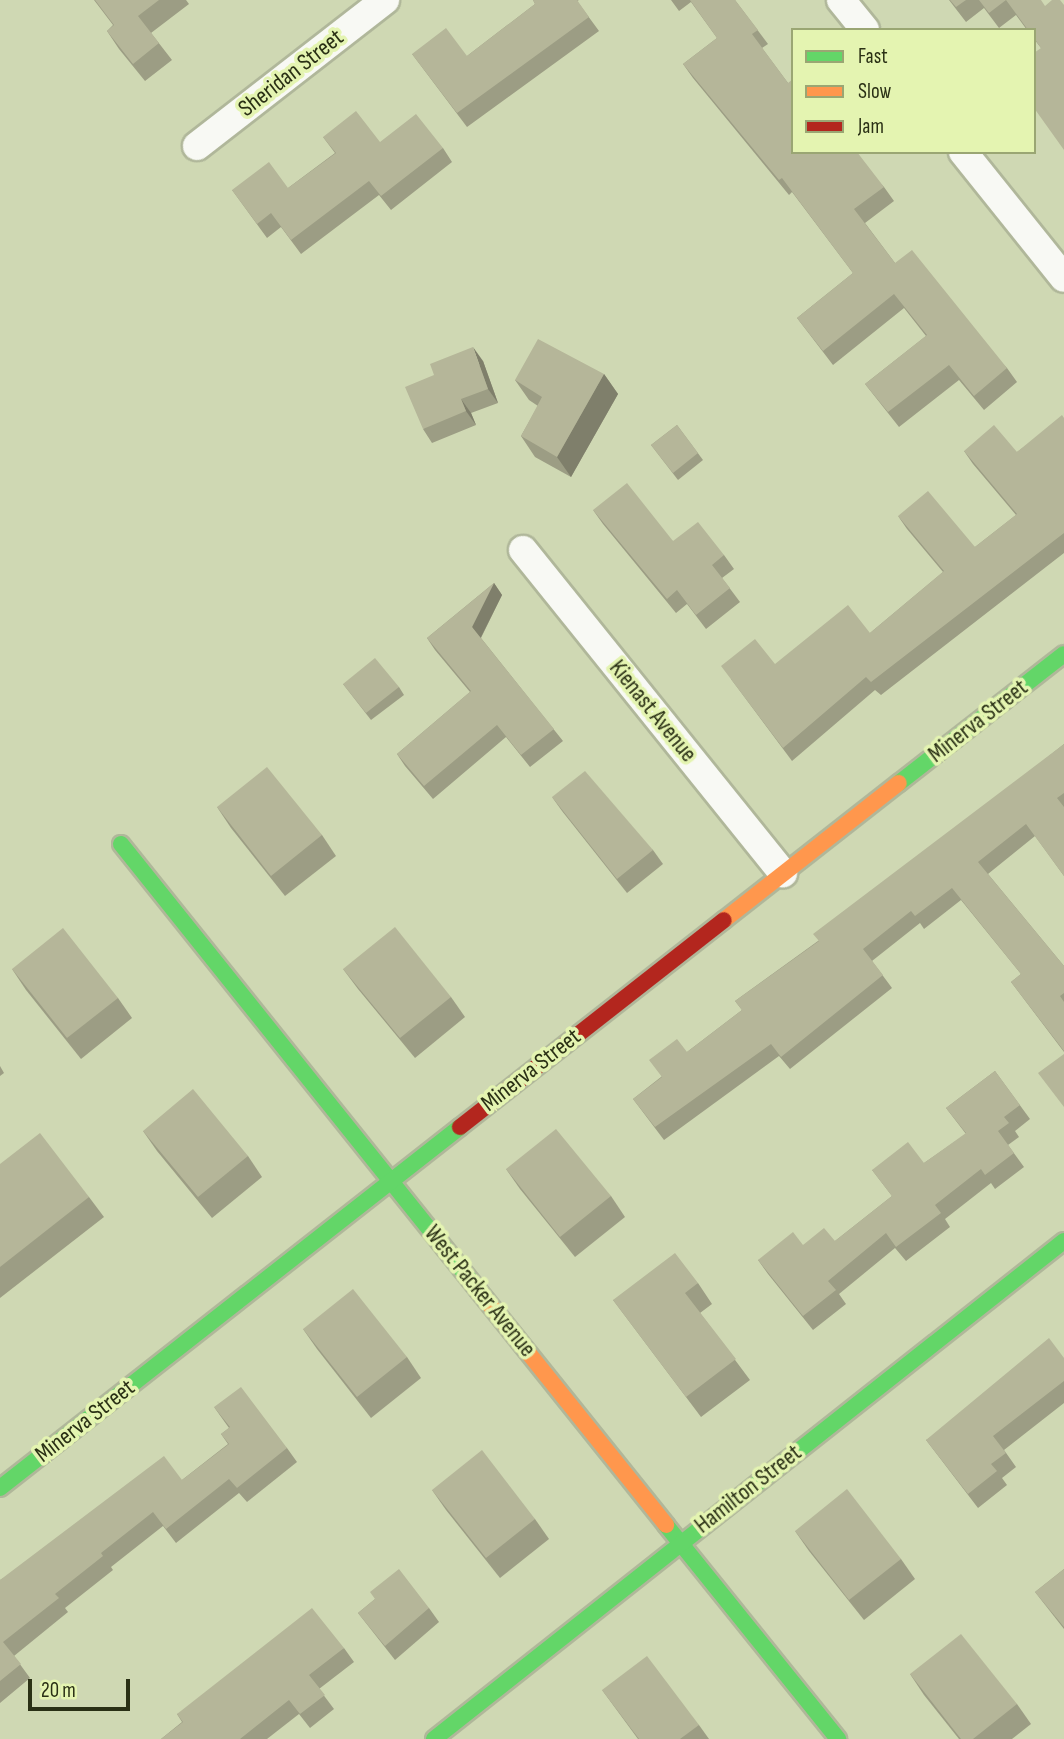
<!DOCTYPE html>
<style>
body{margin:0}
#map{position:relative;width:1064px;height:1739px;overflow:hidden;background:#cfd8b3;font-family:"Sofia Sans Condensed",sans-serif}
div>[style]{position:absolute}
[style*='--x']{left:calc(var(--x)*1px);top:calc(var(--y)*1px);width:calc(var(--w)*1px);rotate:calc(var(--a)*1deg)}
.roads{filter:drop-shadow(2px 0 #b0b79a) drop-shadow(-2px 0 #b0b79a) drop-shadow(0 2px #b0b79a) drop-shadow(0 -2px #b0b79a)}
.street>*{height:28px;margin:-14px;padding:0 14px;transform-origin:14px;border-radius:14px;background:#f8f9f4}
.fast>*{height:16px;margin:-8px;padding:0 8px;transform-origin:8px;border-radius:8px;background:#63d668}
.slow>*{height:16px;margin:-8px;padding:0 8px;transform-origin:8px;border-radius:8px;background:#ff974d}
.jam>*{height:16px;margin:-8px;padding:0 8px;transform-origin:8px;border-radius:8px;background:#b3261e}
.wall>*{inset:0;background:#9c9d84}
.shaded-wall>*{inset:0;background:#7f7f6b}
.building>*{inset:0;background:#b5b699}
span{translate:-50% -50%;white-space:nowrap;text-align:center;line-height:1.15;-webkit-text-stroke:7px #e4f4b1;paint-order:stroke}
.street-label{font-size:24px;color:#2a3015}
.legend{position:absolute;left:791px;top:28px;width:245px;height:126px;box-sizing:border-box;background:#e4f4b1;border:2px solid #9aa673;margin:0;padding:9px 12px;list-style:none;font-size:21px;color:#2a3015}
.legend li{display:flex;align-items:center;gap:14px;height:35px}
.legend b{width:35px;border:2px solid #9aa673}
.scale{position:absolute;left:28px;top:1679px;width:102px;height:32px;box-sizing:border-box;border:4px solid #2a3015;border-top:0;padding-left:9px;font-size:21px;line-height:24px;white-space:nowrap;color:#2a3015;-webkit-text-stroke:5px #e4f4b1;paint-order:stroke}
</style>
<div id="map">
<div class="roads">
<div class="street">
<i style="--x:841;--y:0;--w:38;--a:51"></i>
<i style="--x:197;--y:146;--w:238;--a:-37.8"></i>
<i style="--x:963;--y:152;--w:161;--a:51.3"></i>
<i style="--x:523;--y:550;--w:415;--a:51.2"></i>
</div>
<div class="fast">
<i style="--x:899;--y:783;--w:209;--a:-38"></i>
<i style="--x:121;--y:844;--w:571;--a:51.32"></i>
<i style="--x:0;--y:1488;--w:585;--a:-38.12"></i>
<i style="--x:666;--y:1525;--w:275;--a:51.2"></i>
<i style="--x:434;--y:1739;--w:803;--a:-38.33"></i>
</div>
<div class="slow">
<i style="--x:724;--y:920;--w:222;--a:-38.1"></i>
<i style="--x:478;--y:1290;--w:301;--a:51.3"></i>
</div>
<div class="jam">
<i style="--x:460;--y:1127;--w:335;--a:-38.1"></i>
</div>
</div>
<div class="wall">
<i style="clip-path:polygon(94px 0,186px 0,189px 4px,151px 33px,172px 60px,145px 81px,119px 49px,107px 31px,113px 25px)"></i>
<i style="clip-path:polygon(533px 0,579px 0,577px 1px,599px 31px,467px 127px,412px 54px,467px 56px,535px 4px)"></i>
<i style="clip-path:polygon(671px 0,735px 0,768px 44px,762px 48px,788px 83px,884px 187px,894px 201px,865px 223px,895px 263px,1007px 368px,1017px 382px,984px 410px,959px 380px,899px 427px,865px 384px,926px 336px,904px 308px,833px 365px,797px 318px,853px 273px,792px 192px,789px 195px,693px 78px,683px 64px,717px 38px,691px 2px,679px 11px)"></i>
<i style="clip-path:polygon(949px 0,1041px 0,1041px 48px,1034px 39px,1034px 30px,1027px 30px,1016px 15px,999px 28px,984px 8px,966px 22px)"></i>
<i style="clip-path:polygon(323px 137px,443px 148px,452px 162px,391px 210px,379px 195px,301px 254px,281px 227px,267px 238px,232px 190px,288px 188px,335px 153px)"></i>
<i style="clip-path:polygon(483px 361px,498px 403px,471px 413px,476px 425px,432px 443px,423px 429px)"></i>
<i style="clip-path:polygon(604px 374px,618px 394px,571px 477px,535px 457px,521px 436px,538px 406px,529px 400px,515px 380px)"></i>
<i style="clip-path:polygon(1064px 418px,1064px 553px,881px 695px,875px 690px,792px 761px,731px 679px,870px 633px,943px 572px,907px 529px,898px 516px,975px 547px,1016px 515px,973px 464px,964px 451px,1017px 452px)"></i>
<i style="clip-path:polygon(677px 425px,703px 460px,678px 480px,651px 445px)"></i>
<i style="clip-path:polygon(593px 510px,673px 541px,724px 555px,734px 569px,722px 578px,740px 602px,706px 629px,687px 604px,676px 613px,603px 524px)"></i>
<i style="clip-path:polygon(494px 583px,502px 595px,481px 638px,563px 741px,530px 767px,506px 737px,433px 799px,405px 766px,397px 754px,470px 692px,435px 650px,427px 638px)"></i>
<i style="clip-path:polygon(343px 684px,399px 687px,404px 695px,371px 720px)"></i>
<i style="clip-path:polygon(1064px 744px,1064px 876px,1035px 836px,988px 874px,1064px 966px,1064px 1052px,1011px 982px,1021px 974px,961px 900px,924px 929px,920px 923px,872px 961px,892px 988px,790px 1069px,779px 1056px,664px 1140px,633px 1099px,661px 1077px,687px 1052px,742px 1010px,735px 1001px,818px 941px)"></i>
<i style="clip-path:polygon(552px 797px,653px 850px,663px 864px,627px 893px,562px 811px)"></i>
<i style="clip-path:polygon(217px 807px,322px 835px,336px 856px,285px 896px,231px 828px)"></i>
<i style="clip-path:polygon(12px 969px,118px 998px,132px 1018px,81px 1059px,26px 990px)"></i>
<i style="clip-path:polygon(343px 969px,451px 997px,465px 1017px,415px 1058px,358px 989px)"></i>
<i style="clip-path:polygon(0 1066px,4px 1073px,0 1076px)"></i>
<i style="clip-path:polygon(995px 1071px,1030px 1119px,1015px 1131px,1019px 1137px,1008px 1145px,1024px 1167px,995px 1189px,991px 1183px,945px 1219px,950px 1227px,906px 1261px,895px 1248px,839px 1294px,846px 1304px,813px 1330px,768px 1274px,758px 1260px,803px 1245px,835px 1241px,892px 1196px,872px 1170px,924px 1163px,966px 1134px,946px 1108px)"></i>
<i style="clip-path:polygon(143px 1131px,248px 1156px,262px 1177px,212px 1218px,157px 1151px)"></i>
<i style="clip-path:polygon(0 1164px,89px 1197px,104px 1217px,0 1298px)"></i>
<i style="clip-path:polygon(506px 1169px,611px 1196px,625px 1217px,575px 1257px,520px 1189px)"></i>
<i style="clip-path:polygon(698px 1283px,712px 1304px,700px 1313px,750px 1380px,701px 1417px,613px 1300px)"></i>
<i style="clip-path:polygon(303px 1329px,407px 1357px,421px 1378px,371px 1418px,317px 1349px)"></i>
<i style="clip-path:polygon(1064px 1358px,1064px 1403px,1004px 1450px,1016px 1467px,1002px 1478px,1007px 1485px,978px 1508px,926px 1440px)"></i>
<i style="clip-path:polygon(214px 1407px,287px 1448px,297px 1462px,247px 1502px,239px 1493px,176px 1543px,163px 1526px,111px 1567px,113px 1570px,65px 1608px,68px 1612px,14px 1656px,30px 1678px,0 1703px,0 1580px,182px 1480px,228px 1444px,221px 1434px,229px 1428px)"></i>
<i style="clip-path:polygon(432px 1490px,535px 1519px,549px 1539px,500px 1578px,446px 1510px)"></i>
<i style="clip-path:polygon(795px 1531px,901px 1559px,915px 1579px,864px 1620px,809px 1551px)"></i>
<i style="clip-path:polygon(1064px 1569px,1064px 1629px,1035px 1592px)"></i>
<i style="clip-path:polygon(375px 1599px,429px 1608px,439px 1622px,395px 1660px,358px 1613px)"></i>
<i style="clip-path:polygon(344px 1648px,354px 1662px,319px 1689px,334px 1709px,310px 1728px,299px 1714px,267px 1739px,161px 1739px,182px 1722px,177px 1714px)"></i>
<i style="clip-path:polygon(910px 1674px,1017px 1704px,1031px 1724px,1012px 1739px,959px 1739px,924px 1695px)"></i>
<i style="clip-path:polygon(602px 1690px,699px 1725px,709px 1739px,638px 1739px)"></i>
</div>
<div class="shaded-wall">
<i style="clip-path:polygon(473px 347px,483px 361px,498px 403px,488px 389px)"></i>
<i style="clip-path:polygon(604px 374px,618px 394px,571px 477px,557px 457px)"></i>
<i style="clip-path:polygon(461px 399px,471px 413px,476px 425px,466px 411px)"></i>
<i style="clip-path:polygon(494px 583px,502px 595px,480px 639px,472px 627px)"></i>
</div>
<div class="building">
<i style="clip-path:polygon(95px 0,159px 0,138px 16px,159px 43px,133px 64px,107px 31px,114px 25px)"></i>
<i style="clip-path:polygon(533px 0,577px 0,589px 17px,457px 113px,412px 54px,446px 28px,467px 56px,535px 4px)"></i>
<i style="clip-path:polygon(690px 0,735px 0,758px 30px,752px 34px,788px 83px,793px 79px,793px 152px,857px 152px,884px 187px,854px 209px,895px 263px,912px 250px,1007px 368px,974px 396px,949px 365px,888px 412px,865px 384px,927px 335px,894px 294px,823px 351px,797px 318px,853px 273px,782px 178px,779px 180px,683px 64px,717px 38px)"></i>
<i style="clip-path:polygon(950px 0,966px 0,956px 7px)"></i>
<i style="clip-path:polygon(979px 0,1041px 0,1045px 6px,1052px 0,1060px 0,1064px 5px,1064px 150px,1034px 108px,1034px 53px,1041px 48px,1034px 38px,1034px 30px,1028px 30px,1006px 0,989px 13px)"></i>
<i style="clip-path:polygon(356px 111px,380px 142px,416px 114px,443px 148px,381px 196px,369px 181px,291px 240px,271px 213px,257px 224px,232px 190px,269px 162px,288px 188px,336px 153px,323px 137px)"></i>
<i style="clip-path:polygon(538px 339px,604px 374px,557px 457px,521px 436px,542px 397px,515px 380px)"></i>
<i style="clip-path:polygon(473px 347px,488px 389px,461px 399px,466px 411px,423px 429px,405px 387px,434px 375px,430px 364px)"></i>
<i style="clip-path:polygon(1062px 415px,1064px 418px,1064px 533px,871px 682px,866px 677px,783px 748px,721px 666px,755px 639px,775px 664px,848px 605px,870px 633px,944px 571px,898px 516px,928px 491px,975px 547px,1017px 514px,964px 451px,994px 425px,1017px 452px)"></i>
<i style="clip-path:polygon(677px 425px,698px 453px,673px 473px,651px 445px)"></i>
<i style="clip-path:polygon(627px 483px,673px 541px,698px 522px,724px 555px,712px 565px,730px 588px,696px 615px,677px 590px,667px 599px,593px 510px)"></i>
<i style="clip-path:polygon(494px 583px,472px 627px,554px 729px,521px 755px,497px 725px,424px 786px,397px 754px,471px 691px,427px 638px)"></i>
<i style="clip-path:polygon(375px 658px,399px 687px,366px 713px,343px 684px)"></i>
<i style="clip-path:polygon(1064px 744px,1064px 793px,1057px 798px,1064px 807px,1064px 876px,1026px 824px,978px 862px,1064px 966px,1064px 993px,1060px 996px,1064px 1002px,1064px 1051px,1011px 982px,1021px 974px,952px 888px,915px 916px,911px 911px,863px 949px,883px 975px,781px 1057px,771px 1044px,655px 1127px,633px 1099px,662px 1077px,649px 1060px,677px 1039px,687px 1052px,742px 1010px,735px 1001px,819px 941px,813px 934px)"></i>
<i style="clip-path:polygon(267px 767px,322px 835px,271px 876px,217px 807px)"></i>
<i style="clip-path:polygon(585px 771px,653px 850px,617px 879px,552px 797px)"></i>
<i style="clip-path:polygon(395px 927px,451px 997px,400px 1038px,343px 969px)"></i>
<i style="clip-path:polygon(63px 928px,118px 998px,67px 1038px,12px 969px)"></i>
<i style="clip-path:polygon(1064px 1054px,1064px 1107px,1038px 1073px)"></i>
<i style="clip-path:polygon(995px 1071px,1020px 1105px,1004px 1117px,1009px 1123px,998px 1131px,1014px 1153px,985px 1175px,981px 1169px,935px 1205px,941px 1213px,896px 1247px,886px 1233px,828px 1281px,836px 1290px,803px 1316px,758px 1260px,793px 1232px,803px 1245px,824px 1228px,835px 1241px,892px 1196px,872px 1170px,908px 1142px,924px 1163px,966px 1133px,946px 1108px)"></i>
<i style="clip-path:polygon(193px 1089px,248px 1156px,198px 1197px,143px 1131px)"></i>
<i style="clip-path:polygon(556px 1129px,611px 1196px,560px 1237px,506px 1169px)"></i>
<i style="clip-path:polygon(40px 1133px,89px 1197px,0 1267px,0 1164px)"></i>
<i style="clip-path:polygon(675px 1253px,698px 1283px,685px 1293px,736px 1359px,686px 1397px,613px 1300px)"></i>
<i style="clip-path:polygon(353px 1289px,407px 1357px,357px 1397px,303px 1329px)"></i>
<i style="clip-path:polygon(1049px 1338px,1064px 1358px,1064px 1381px,993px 1436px,1006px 1453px,991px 1464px,997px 1471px,968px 1494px,926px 1440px)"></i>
<i style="clip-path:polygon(241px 1387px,287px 1448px,237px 1488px,229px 1479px,166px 1529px,153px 1512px,101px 1553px,103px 1556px,55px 1594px,59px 1598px,3px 1642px,21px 1664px,0 1681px,0 1580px,164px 1456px,182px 1480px,229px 1444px,221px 1434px,230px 1427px,214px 1407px)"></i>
<i style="clip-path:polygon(482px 1450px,535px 1519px,486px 1558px,432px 1490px)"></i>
<i style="clip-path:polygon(847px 1489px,901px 1559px,849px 1600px,795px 1531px)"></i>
<i style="clip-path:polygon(399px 1569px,429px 1608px,385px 1646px,358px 1613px,375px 1599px,370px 1592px)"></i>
<i style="clip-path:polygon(1064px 1569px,1064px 1627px,1035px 1592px)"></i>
<i style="clip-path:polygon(312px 1608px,344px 1648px,309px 1675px,325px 1695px,300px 1714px,289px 1700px,240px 1739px,161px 1739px,183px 1722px,177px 1714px)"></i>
<i style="clip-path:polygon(961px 1634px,1017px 1704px,973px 1739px,961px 1739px,910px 1674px)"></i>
<i style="clip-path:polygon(647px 1656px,699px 1725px,680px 1739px,639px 1739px,602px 1690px)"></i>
</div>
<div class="street-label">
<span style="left:291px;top:73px;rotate:-38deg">Sheridan Street</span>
<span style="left:653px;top:711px;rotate:51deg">Kienast Avenue</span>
<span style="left:978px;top:721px;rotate:-38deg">Minerva Street</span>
<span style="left:531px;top:1070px;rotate:-38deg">Minerva Street</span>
<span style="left:480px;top:1291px;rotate:51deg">West Packer Avenue</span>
<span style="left:85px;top:1421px;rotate:-38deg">Minerva Street</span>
<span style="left:748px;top:1489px;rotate:-38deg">Hamilton Street</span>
</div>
<ul class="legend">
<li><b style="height:9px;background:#63d668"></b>Fast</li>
<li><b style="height:9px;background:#ff974d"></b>Slow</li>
<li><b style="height:9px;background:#b3261e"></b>Jam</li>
</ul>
<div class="scale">20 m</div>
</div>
